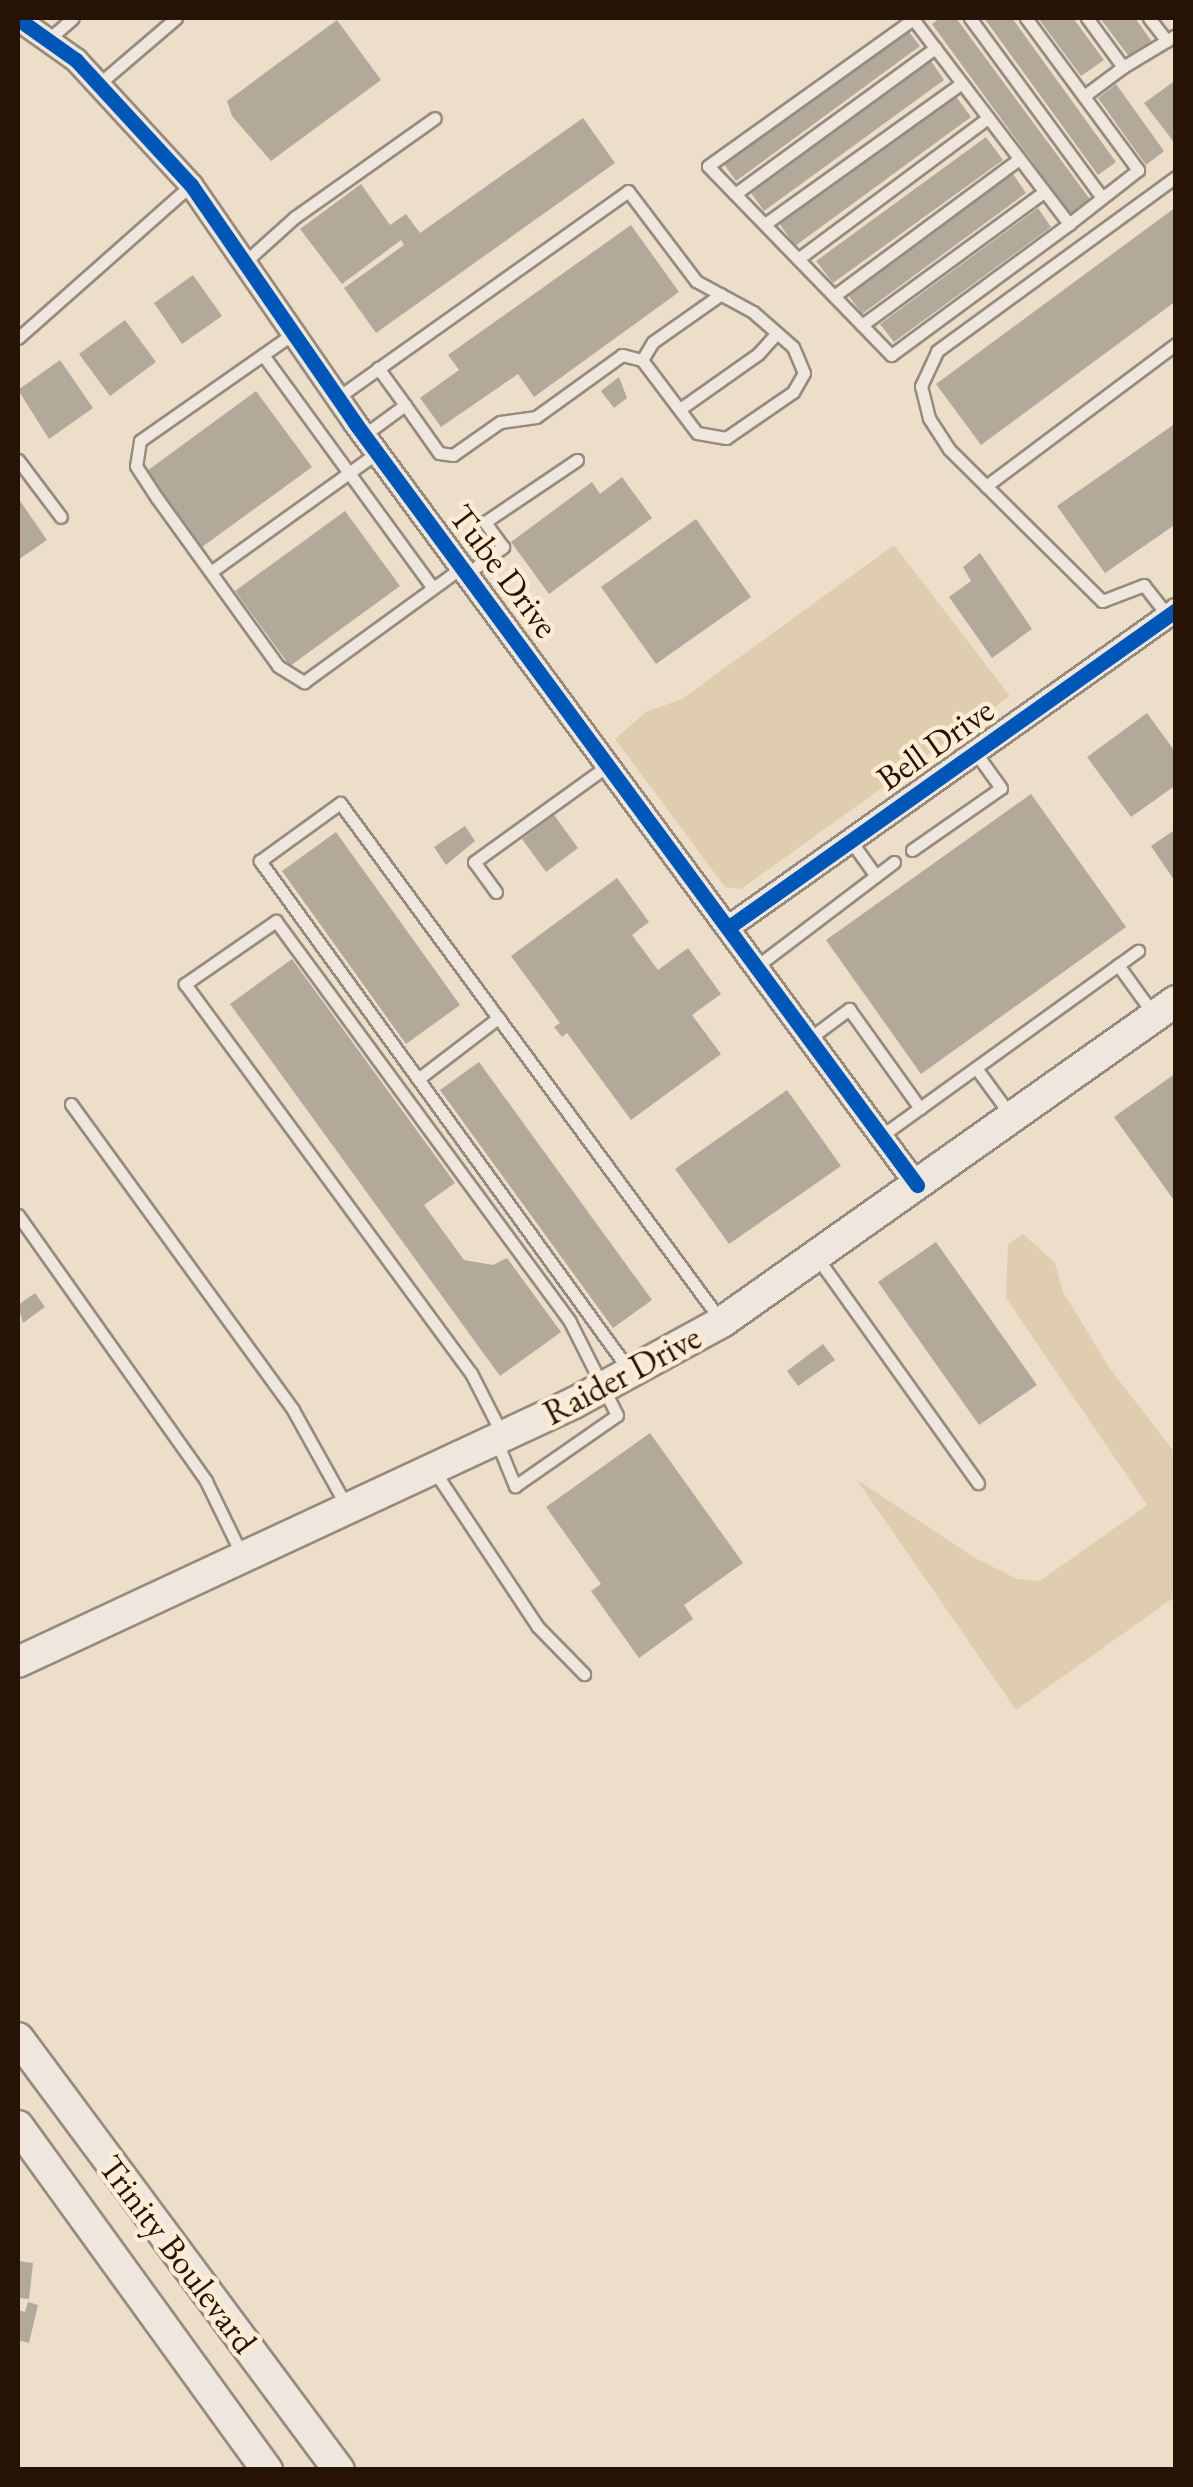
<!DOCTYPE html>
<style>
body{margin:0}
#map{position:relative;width:1193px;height:2487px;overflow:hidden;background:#ecdec9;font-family:"EB Garamond",serif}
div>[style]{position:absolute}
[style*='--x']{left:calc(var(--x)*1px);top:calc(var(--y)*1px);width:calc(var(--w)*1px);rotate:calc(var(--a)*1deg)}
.green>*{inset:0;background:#e0cdb0}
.building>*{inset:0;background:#b3a99a}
.roads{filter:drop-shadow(2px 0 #968b7e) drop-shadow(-2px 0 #968b7e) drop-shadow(0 2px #968b7e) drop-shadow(0 -2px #968b7e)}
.lane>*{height:11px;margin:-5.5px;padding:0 5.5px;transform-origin:5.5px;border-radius:5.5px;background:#efe7dd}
.street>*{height:22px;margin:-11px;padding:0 11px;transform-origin:11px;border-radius:11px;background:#efe7dd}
.secondary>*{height:30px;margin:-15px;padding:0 15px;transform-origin:15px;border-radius:15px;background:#efe7dd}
.cycleway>*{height:15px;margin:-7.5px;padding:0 7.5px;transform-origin:7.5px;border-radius:7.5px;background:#0057b8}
span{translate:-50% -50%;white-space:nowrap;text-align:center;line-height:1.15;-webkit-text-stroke:9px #fcecd3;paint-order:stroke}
.street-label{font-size:35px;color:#271306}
.frame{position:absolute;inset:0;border:20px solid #271306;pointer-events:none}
</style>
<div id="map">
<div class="green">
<i style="clip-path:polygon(894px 545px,1010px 696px,741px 889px,725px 887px,615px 739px,646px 712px,682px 699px)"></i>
<i style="clip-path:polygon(1023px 1234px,1055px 1263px,1063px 1292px,1111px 1370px,1175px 1453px,1176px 1596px,1016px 1710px,857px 1480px,977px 1559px,1017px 1579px,1040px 1581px,1147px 1505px,1006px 1298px,1008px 1244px)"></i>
</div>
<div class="building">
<i style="clip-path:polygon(940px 18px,956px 18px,1092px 202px,1072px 216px,932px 24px)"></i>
<i style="clip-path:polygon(984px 18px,1012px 18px,1116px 162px,1098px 175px)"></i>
<i style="clip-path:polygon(1038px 18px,1073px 18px,1104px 60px,1081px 76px)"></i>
<i style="clip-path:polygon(1100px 18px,1135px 18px,1155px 46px,1133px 62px)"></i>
<i style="clip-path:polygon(337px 20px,381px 80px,271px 161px,232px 116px,227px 101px)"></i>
<i style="clip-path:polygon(906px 28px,920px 46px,736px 181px,723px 163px)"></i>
<i style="clip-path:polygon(931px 61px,944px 80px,764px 211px,751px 193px)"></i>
<i style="clip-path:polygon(1176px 80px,1176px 145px,1144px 103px)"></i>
<i style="clip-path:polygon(1116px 84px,1164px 151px,1146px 165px,1098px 98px)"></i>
<i style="clip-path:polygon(955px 95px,971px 117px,795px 246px,779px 223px)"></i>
<i style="clip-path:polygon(583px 118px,615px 163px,376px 333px,344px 288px,404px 245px,401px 240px,342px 284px,300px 229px,361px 184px,390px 225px,406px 214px,420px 233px)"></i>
<i style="clip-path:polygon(986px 137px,1003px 160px,833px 283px,816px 261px)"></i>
<i style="clip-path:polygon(1013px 174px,1026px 193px,862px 314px,848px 295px)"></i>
<i style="clip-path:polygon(1176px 207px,1176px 301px,981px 445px,936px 384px)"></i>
<i style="clip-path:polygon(1038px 208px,1051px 227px,894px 342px,880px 324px)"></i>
<i style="clip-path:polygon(631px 225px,679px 292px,534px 397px,518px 374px,441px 427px,420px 398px,459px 370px,448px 355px)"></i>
<i style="clip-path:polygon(193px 275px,222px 316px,182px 344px,154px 303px)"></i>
<i style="clip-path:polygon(125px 320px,156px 362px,110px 396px,79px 354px)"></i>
<i style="clip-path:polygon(60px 360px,93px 408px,49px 439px,18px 390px)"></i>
<i style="clip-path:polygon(619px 377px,627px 398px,614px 408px,601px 391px)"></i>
<i style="clip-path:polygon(256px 391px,312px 467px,202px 547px,147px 471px)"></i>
<i style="clip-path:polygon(1176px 423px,1176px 524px,1105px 573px,1057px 506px)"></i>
<i style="clip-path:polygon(622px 477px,652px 518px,549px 594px,511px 542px,592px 482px,600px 494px)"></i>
<i style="clip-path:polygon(18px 498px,47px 540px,18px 560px)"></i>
<i style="clip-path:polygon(345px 511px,400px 586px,290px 666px,235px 591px)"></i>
<i style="clip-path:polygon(696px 519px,751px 597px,656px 664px,601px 587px)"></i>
<i style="clip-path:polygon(980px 553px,1032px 629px,992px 658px,949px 597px,971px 581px,963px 567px)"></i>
<i style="clip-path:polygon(1147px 713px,1176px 753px,1176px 785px,1131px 817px,1087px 757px)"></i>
<i style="clip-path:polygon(1031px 794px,1126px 927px,921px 1074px,826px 940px)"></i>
<i style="clip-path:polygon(554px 815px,578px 848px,546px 872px,522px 839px)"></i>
<i style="clip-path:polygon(465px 826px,475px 841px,446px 865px,434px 847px)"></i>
<i style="clip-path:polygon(1176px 829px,1176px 883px,1151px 846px)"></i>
<i style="clip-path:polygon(336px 832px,460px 1005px,406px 1044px,282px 871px)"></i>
<i style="clip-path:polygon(617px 878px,649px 922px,632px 935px,658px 970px,688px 948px,721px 994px,692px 1015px,721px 1054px,631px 1120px,567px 1033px,562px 1037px,554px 1027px,560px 1023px,511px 956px)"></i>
<i style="clip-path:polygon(292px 959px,455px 1183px,424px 1205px,464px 1260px,493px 1265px,507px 1258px,561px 1332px,500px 1376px,230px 1004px)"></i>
<i style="clip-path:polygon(479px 1062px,652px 1300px,613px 1328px,440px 1090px)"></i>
<i style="clip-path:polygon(1176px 1073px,1176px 1203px,1114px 1117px)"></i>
<i style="clip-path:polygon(787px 1090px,841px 1166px,729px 1244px,675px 1169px)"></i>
<i style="clip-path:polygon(936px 1242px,1037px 1385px,979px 1425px,878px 1282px)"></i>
<i style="clip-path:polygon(35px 1293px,45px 1307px,23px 1323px,18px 1305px)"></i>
<i style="clip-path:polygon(823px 1344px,835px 1360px,798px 1386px,787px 1371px)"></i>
<i style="clip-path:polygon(650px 1433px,743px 1563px,684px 1605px,693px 1619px,639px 1658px,591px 1591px,601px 1584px,546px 1507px)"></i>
<i style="clip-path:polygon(18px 2261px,33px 2263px,29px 2299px,18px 2298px)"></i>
<i style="clip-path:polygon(28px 2302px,38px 2305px,29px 2343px,18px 2340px,18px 2310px,25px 2312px)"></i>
</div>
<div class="roads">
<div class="lane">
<i style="--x:970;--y:18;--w:223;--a:53.7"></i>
<i style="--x:1026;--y:18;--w:189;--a:53.6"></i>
<i style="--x:1138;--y:170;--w:88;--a:142"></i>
<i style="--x:1149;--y:18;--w:29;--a:52"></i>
<i style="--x:913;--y:19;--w:258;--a:52.7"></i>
<i style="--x:1069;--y:224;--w:221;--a:143.6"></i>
<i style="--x:891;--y:355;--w:263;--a:-134.1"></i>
<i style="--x:708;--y:166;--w:254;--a:-35.6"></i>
<i style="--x:50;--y:38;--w:30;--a:-41"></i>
<i style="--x:1123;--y:67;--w:62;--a:-31.1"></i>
<i style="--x:100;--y:83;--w:100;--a:-40.5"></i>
<i style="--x:1084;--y:96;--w:49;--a:-36.6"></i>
<i style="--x:1123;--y:67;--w:61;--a:-126.3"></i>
<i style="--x:735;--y:194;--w:248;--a:-36.1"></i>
<i style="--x:765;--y:224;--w:242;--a:-35.6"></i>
<i style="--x:798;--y:259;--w:237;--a:-36.6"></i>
<i style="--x:245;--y:262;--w:67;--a:-42"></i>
<i style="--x:295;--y:217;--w:171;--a:-35.3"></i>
<i style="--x:834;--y:296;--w:230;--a:-36.5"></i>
<i style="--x:862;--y:325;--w:225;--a:-36.2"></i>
<i style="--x:294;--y:333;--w:188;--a:145"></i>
<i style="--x:140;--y:441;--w:25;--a:99"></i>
<i style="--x:136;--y:466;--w:38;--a:57"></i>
<i style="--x:157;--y:498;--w:207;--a:54.2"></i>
<i style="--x:278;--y:666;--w:31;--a:32"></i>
<i style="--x:304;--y:682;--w:195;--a:-36"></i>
<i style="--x:18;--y:338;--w:231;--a:-41.5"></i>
<i style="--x:263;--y:355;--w:288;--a:53.9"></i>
<i style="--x:642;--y:360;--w:21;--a:-59"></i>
<i style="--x:653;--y:342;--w:83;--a:-35.2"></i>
<i style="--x:337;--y:398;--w:357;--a:-35.4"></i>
<i style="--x:628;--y:191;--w:113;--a:52.9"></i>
<i style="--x:696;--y:281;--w:65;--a:28.5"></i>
<i style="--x:753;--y:312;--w:53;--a:41.2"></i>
<i style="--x:793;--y:347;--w:28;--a:67"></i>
<i style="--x:804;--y:373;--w:22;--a:120"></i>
<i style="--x:793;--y:392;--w:81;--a:145.5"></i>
<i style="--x:726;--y:438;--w:29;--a:-170"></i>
<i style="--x:697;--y:433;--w:91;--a:-127"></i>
<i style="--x:642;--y:360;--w:21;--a:-166"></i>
<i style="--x:622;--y:355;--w:106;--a:144.2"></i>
<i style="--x:536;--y:417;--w:36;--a:172"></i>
<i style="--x:500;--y:422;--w:57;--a:144.9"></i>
<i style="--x:453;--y:455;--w:14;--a:-172"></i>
<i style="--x:439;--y:453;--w:59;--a:-125.3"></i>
<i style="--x:680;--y:409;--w:95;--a:-35.2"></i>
<i style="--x:758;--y:354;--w:28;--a:-48"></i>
<i style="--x:364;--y:435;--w:51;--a:-36.2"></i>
<i style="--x:405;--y:405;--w:46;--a:-126.1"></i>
<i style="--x:18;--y:460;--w:71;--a:53"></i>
<i style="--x:986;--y:486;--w:237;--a:-36.8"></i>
<i style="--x:212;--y:571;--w:203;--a:-35.6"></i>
<i style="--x:468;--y:573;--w:44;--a:-36.6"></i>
<i style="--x:503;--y:547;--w:31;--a:-126"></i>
<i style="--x:485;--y:522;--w:111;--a:-34"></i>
<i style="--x:1168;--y:616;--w:39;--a:-128"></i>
<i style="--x:1144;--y:585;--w:45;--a:159.1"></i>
<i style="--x:1102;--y:601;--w:216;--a:-135.2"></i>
<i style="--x:949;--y:449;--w:37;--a:-123"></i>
<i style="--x:929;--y:418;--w:33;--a:-104"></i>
<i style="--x:921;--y:386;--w:38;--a:-65"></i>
<i style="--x:937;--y:351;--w:296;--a:-36.1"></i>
<i style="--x:850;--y:840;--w:44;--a:54.2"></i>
<i style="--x:912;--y:850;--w:108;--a:-34.9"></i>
<i style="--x:1001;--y:788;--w:44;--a:-125.8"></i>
<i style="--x:496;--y:892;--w:37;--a:-126"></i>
<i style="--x:474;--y:862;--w:168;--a:-35.8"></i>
<i style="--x:1118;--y:965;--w:62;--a:54.2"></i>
<i style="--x:757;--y:966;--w:172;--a:-37.2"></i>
<i style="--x:810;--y:1038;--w:49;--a:-36.6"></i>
<i style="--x:849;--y:1009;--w:122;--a:54.4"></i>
<i style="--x:920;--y:1108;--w:48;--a:144.3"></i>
<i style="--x:976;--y:1068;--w:61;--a:53.7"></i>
<i style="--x:418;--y:1079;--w:101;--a:-37.3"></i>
<i style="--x:71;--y:1104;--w:378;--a:54"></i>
<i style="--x:293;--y:1410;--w:111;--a:60.9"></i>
<i style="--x:920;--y:1108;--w:269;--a:-35.8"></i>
<i style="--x:18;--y:1215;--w:326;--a:54.7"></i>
<i style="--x:206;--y:1481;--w:82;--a:64.1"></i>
<i style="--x:816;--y:1256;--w:279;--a:54.5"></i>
<i style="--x:629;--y:1370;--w:629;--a:-125.94"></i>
<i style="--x:260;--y:861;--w:99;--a:-35.9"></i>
<i style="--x:340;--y:803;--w:644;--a:53.65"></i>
<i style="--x:497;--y:1442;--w:48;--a:67.8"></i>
<i style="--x:515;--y:1486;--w:124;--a:-34.8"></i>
<i style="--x:617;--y:1415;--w:106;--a:-116.8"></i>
<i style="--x:569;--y:1320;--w:495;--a:-126.3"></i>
<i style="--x:276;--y:921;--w:111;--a:145.3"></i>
<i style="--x:185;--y:984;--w:483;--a:53.7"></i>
<i style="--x:471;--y:1373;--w:71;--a:63.1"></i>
<i style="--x:435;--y:1472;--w:186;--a:56.4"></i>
<i style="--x:538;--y:1627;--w:66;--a:45.6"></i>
</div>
<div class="street">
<i style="--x:18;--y:19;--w:71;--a:35.3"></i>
<i style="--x:76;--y:60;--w:170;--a:47.4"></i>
<i style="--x:191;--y:185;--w:289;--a:55.4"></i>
<i style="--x:355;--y:423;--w:947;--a:53.59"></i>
<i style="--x:729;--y:927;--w:548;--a:-35.34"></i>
</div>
<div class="secondary">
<i style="--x:18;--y:1662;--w:613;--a:-24.98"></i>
<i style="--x:574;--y:1403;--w:169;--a:-28.7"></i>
<i style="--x:722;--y:1322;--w:556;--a:-35.26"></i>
<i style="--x:18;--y:2038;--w:538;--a:53.39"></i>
<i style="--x:18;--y:2126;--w:425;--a:54.1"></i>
</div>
</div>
<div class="cycleway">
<i style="--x:18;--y:19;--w:71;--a:35.3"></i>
<i style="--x:76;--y:60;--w:170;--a:47.4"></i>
<i style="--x:191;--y:185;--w:289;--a:55.4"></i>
<i style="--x:355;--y:423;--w:947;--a:53.59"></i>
<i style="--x:729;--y:927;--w:548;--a:-35.34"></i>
</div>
<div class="street-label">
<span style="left:504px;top:571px;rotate:53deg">Tube Drive</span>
<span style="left:935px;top:744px;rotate:-35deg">Bell Drive</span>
<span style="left:622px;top:1375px;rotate:-28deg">Raider Drive</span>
<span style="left:178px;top:2254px;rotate:53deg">Trinity Boulevard</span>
</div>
<div class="frame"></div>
</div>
